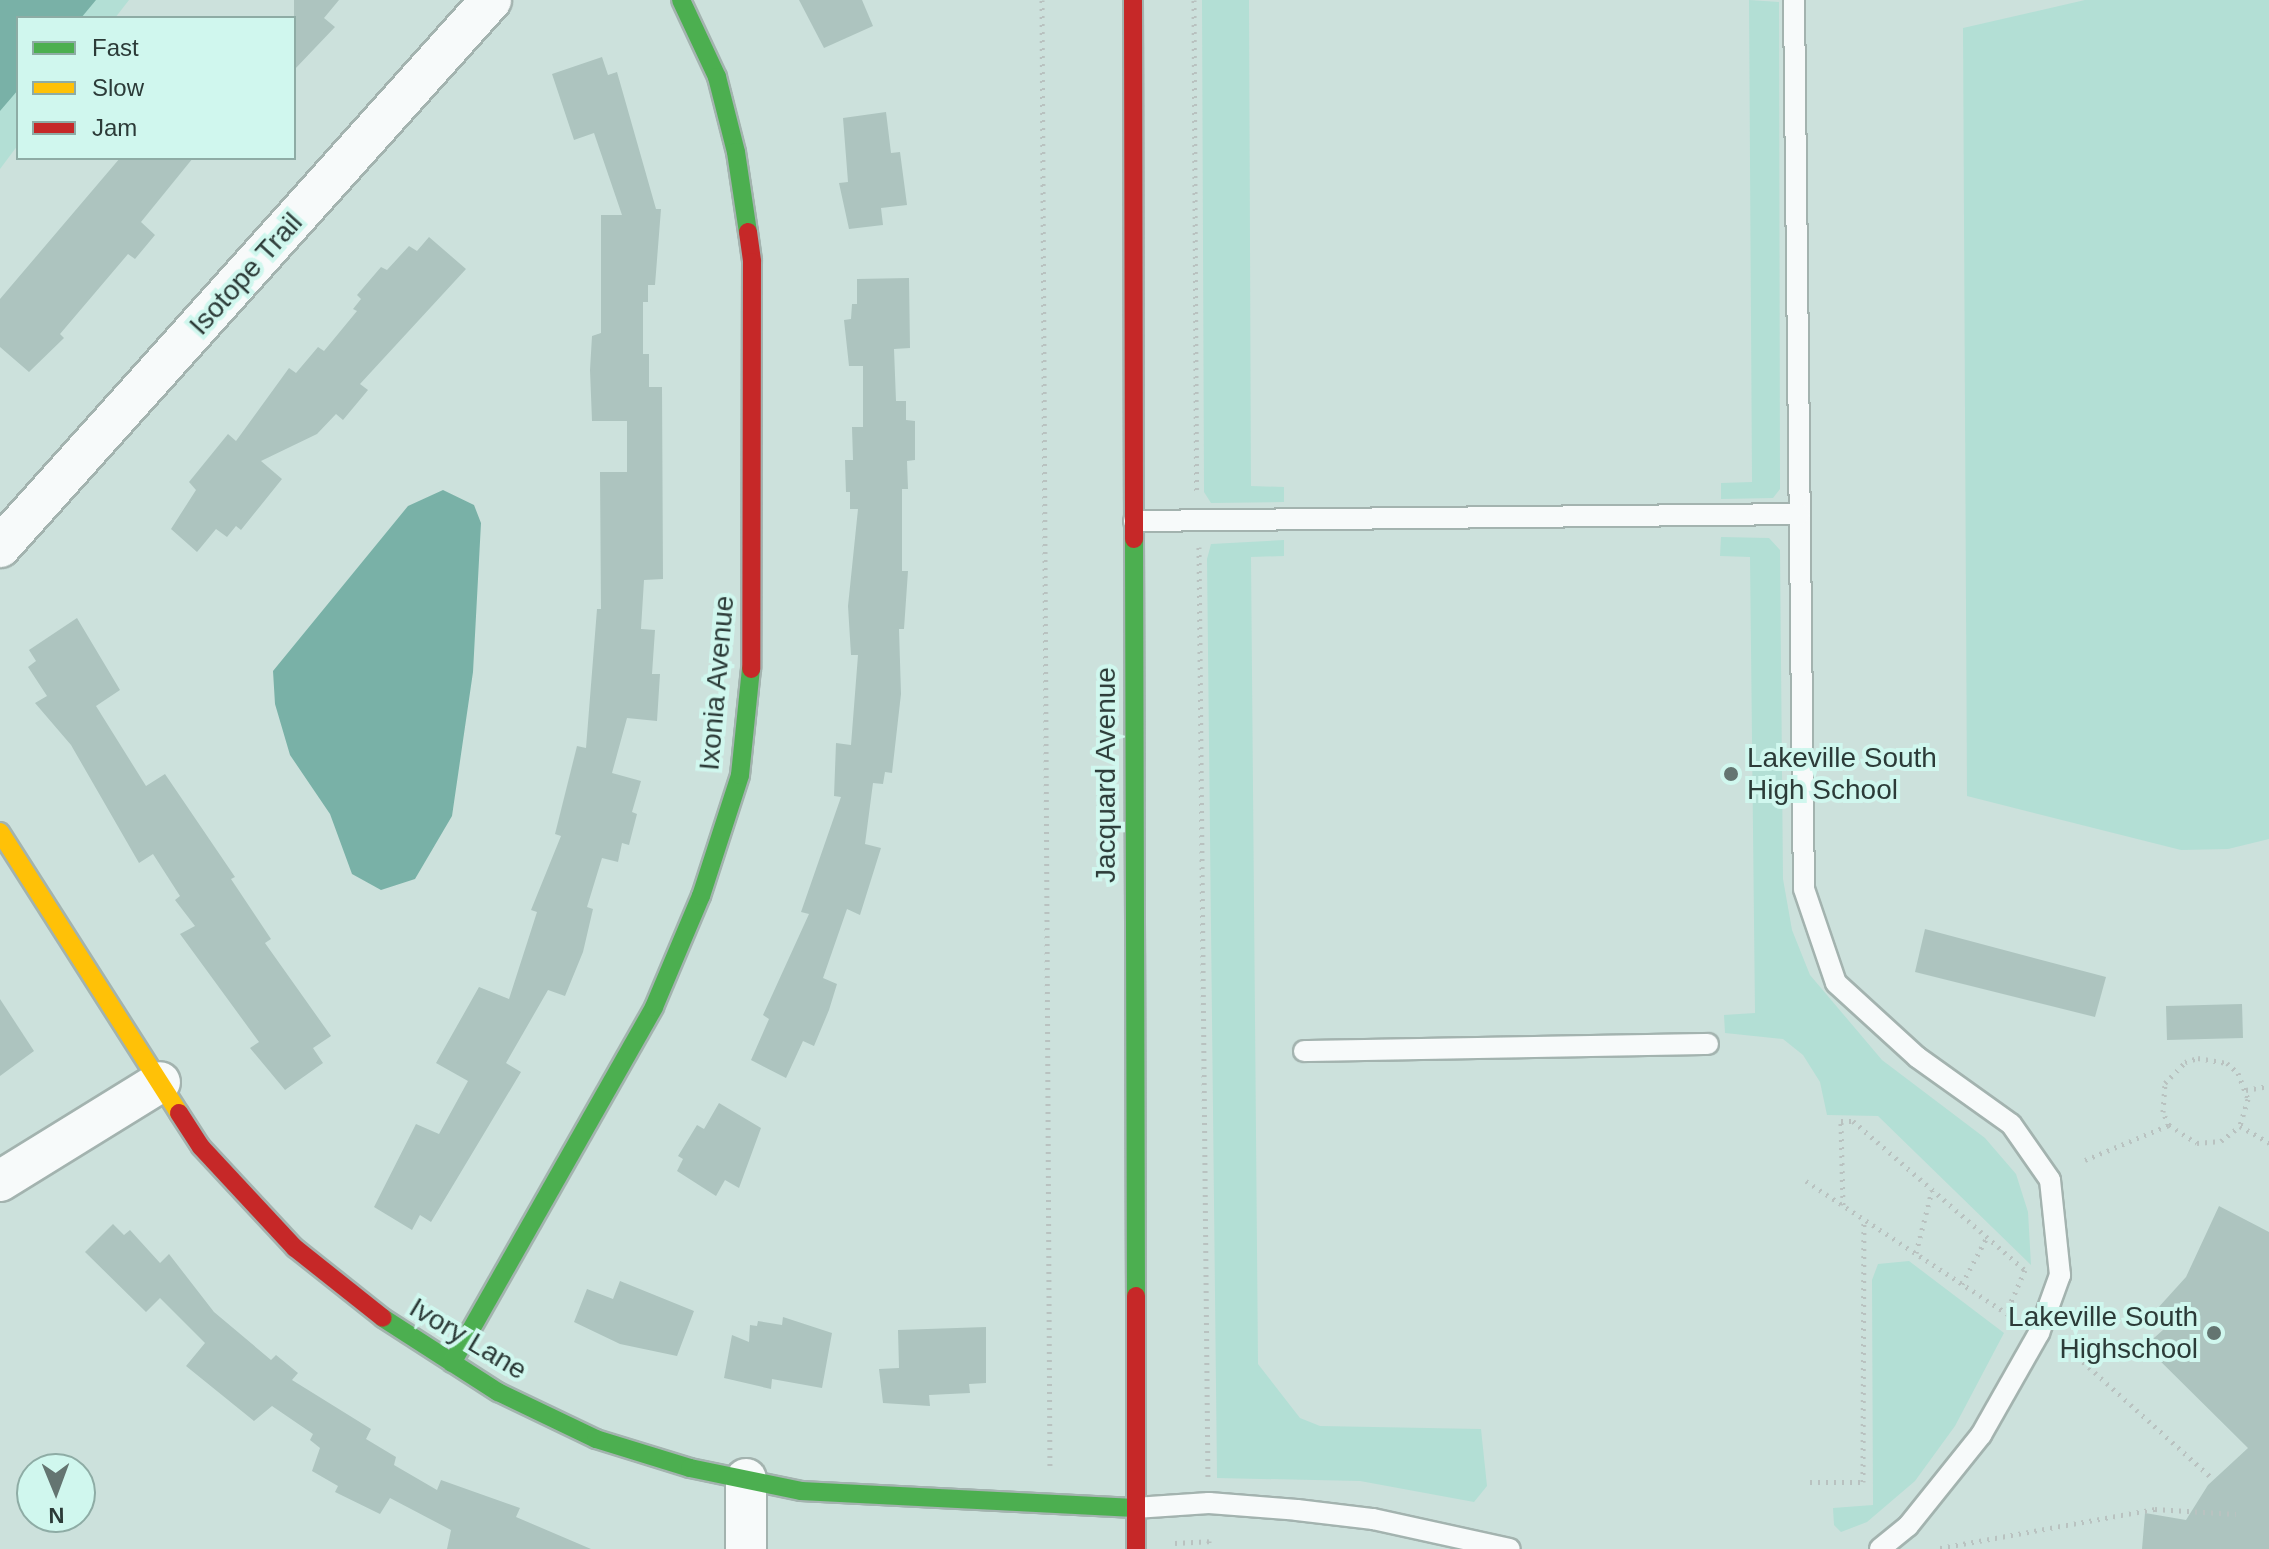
<!DOCTYPE html>
<style>
body{margin:0}
#map{position:relative;width:2269px;height:1549px;overflow:hidden;background:#cce1dc;font-family:Arial,sans-serif}
div>[style]{position:absolute}
[style*='--x']{left:calc(var(--x)*1px);top:calc(var(--y)*1px);width:calc(var(--w)*1px);rotate:calc(var(--a)*1deg)}
.green>*{inset:0;background:#b3dfd5}
.water>*{inset:0;background:#79b1a7}
.building>*{inset:0;background:#adc4bf}
.path>*{height:5px;margin-top:-2.5px;transform-origin:0;background:repeating-linear-gradient(90deg,#b9c2c0 0 2px,transparent 0 8px)}
.roads{filter:drop-shadow(2px 0 #a3b3af) drop-shadow(-2px 0 #a3b3af) drop-shadow(0 2px #a3b3af) drop-shadow(0 -2px #a3b3af)}
.lane>*{height:20px;margin:-10px;padding:0 10px;transform-origin:10px;border-radius:10px;background:#f7fafa}
.street>*{height:40px;margin:-20px;padding:0 20px;transform-origin:20px;border-radius:20px;background:#f7fafa}
.fast>*{height:18px;margin:-9px;padding:0 9px;transform-origin:9px;border-radius:9px;background:#4caf50}
.slow>*{height:18px;margin:-9px;padding:0 9px;transform-origin:9px;border-radius:9px;background:#ffc107}
.jam>*{height:18px;margin:-9px;padding:0 9px;transform-origin:9px;border-radius:9px;background:#c62828}
.dots>*{width:22px;height:22px;translate:-50% -50%;box-sizing:border-box;border:4px solid #d0f7ee;border-radius:50%}
span{translate:-50% -50%;white-space:nowrap;text-align:center;line-height:1.15;-webkit-text-stroke:8px #d0f7ee;paint-order:stroke}
.street-label{font-size:28px;color:#2c3b38}
.poi-label{font-size:28px;color:#2c3b38}
.left{translate:0 -50%;text-align:left}
.right{translate:-100% -50%;text-align:right}
.legend{position:absolute;left:16px;top:16px;width:280px;height:144px;box-sizing:border-box;background:#d0f7ee;border:2px solid #8eaca5;margin:0;padding:10px 14px;list-style:none;font-size:24px;color:#2c3b38}
.legend li{display:flex;align-items:center;gap:16px;height:40px}
.legend b{width:40px;border:2px solid #8eaca5}
.north{position:absolute;left:16px;top:1453px;width:80px;height:80px;box-sizing:border-box;background:#d0f7ee;border:2px solid #8eaca5;border-radius:50%;rotate:179deg;font-size:22px;font-weight:700;line-height:32px;text-align:center;color:#2c3b38}
.north::after{content:'';display:block;margin:auto;width:28px;height:36px;background:#647571;clip-path:polygon(50% 0,100% 100%,50% 72%,0 100%)}
</style>
<div id="map">
<div class="green">
<i style="clip-path:polygon(0 0,129px 0,115px 18px,18px 18px,18px 145px,0 169px)"></i>
<i style="clip-path:polygon(1202px 0,1249px 0,1251px 486px,1284px 487px,1284px 502px,1211px 503px,1204px 492px)"></i>
<i style="clip-path:polygon(1749px 0,1779px 2px,1780px 489px,1773px 498px,1721px 499px,1721px 483px,1752px 482px)"></i>
<i style="clip-path:polygon(2085px 0,2269px 0,2269px 839px,2228px 849px,2181px 850px,1967px 796px,1963px 28px)"></i>
<i style="clip-path:polygon(1721px 537px,1769px 538px,1780px 550px,1783px 879px,1792px 930px,1810px 975px,1882px 1060px,1985px 1138px,2016px 1174px,2028px 1212px,2031px 1265px,1878px 1116px,1827px 1115px,1820px 1082px,1803px 1055px,1783px 1039px,1725px 1033px,1724px 1015px,1755px 1013px,1750px 557px,1720px 556px)"></i>
<i style="clip-path:polygon(1284px 540px,1284px 556px,1251px 557px,1258px 1364px,1300px 1418px,1320px 1426px,1481px 1429px,1487px 1486px,1474px 1502px,1360px 1481px,1217px 1478px,1207px 559px,1211px 544px)"></i>
<i style="clip-path:polygon(1909px 1261px,2004px 1333px,1955px 1426px,1915px 1481px,1867px 1522px,1841px 1532px,1834px 1525px,1833px 1508px,1873px 1505px,1872px 1280px,1878px 1264px)"></i>
</div>
<div class="water">
<i style="clip-path:polygon(0 0,96px 0,81px 18px,18px 18px,18px 90px,0 111px)"></i>
<i style="clip-path:polygon(443px 490px,474px 505px,481px 523px,473px 672px,452px 816px,415px 879px,381px 890px,352px 874px,330px 814px,290px 755px,275px 704px,273px 671px,408px 506px)"></i>
</div>
<div class="building">
<i style="clip-path:polygon(294px 0,339px 0,324px 18px,335px 27px,294px 70px)"></i>
<i style="clip-path:polygon(799px 0,862px 0,873px 26px,824px 48px)"></i>
<i style="clip-path:polygon(602px 57px,608px 75px,617px 72px,656px 209px,661px 209px,655px 285px,648px 285px,648px 302px,643px 302px,643px 354px,649px 354px,649px 387px,662px 387px,663px 579px,644px 580px,641px 629px,655px 630px,652px 674px,660px 674px,657px 721px,627px 718px,612px 773px,641px 781px,632px 812px,637px 814px,629px 845px,622px 843px,618px 862px,602px 858px,587px 907px,593px 909px,583px 952px,565px 996px,548px 990px,506px 1063px,521px 1072px,431px 1222px,420px 1215px,412px 1230px,374px 1207px,416px 1124px,439px 1134px,468px 1081px,436px 1063px,479px 987px,509px 999px,537px 912px,531px 910px,561px 836px,555px 834px,577px 746px,586px 748px,597px 609px,601px 609px,600px 472px,627px 472px,627px 421px,592px 421px,590px 370px,592px 336px,601px 333px,601px 215px,622px 215px,594px 133px,574px 140px,552px 74px)"></i>
<i style="clip-path:polygon(886px 112px,891px 153px,900px 152px,907px 205px,881px 208px,883px 225px,849px 229px,839px 183px,848px 182px,843px 118px)"></i>
<i style="clip-path:polygon(120px 158px,193px 158px,141px 222px,155px 235px,135px 259px,128px 254px,60px 334px,64px 338px,29px 372px,0 347px,0 299px)"></i>
<i style="clip-path:polygon(429px 237px,466px 269px,360px 384px,368px 390px,343px 420px,336px 414px,317px 434px,261px 461px,282px 479px,241px 530px,236px 526px,227px 537px,216px 529px,197px 552px,171px 529px,196px 490px,189px 482px,228px 434px,236px 441px,289px 368px,296px 373px,318px 347px,324px 351px,357px 311px,353px 309px,361px 299px,357px 295px,381px 267px,387px 270px,409px 246px,417px 251px)"></i>
<i style="clip-path:polygon(909px 278px,910px 348px,894px 349px,896px 401px,906px 401px,906px 420px,915px 421px,915px 460px,907px 461px,908px 489px,902px 489px,902px 571px,908px 571px,904px 629px,899px 629px,901px 694px,892px 773px,885px 772px,883px 784px,873px 783px,865px 844px,881px 848px,860px 915px,847px 909px,823px 978px,837px 984px,829px 1010px,814px 1046px,803px 1041px,786px 1078px,751px 1060px,769px 1019px,763px 1015px,809px 914px,801px 912px,841px 797px,834px 796px,836px 743px,851px 745px,858px 655px,851px 655px,848px 606px,858px 509px,850px 509px,850px 492px,846px 492px,845px 460px,853px 460px,852px 427px,863px 427px,863px 366px,849px 366px,844px 320px,851px 319px,852px 304px,857px 304px,857px 279px)"></i>
<i style="clip-path:polygon(77px 618px,120px 690px,96px 706px,146px 786px,165px 774px,235px 877px,231px 879px,271px 939px,265px 943px,331px 1036px,313px 1048px,323px 1063px,285px 1090px,250px 1048px,259px 1042px,180px 934px,195px 926px,175px 900px,180px 896px,153px 854px,139px 863px,71px 745px,35px 703px,47px 696px,28px 667px,36px 661px,29px 650px)"></i>
<i style="clip-path:polygon(1925px 929px,2106px 977px,2095px 1017px,1915px 972px)"></i>
<i style="clip-path:polygon(0 999px,34px 1051px,0 1076px)"></i>
<i style="clip-path:polygon(2242px 1004px,2243px 1038px,2167px 1040px,2166px 1006px)"></i>
<i style="clip-path:polygon(719px 1103px,761px 1128px,739px 1188px,725px 1180px,716px 1196px,677px 1171px,683px 1159px,678px 1156px,697px 1125px,704px 1129px)"></i>
<i style="clip-path:polygon(2219px 1206px,2269px 1232px,2269px 1549px,2142px 1549px,2145px 1513px,2186px 1520px,2208px 1485px,2248px 1448px,2145px 1346px,2173px 1321px,2157px 1309px,2186px 1277px)"></i>
<i style="clip-path:polygon(113px 1224px,124px 1235px,130px 1230px,160px 1263px,169px 1254px,214px 1312px,271px 1360px,276px 1355px,298px 1373px,292px 1380px,371px 1429px,366px 1439px,396px 1457px,394px 1465px,437px 1490px,441px 1480px,520px 1508px,516px 1517px,591px 1549px,447px 1549px,451px 1530px,390px 1498px,380px 1514px,335px 1492px,338px 1486px,312px 1471px,320px 1448px,310px 1440px,313px 1434px,272px 1406px,254px 1421px,186px 1366px,205px 1343px,160px 1298px,146px 1312px,85px 1252px)"></i>
<i style="clip-path:polygon(620px 1281px,694px 1311px,677px 1356px,620px 1344px,574px 1322px,587px 1289px,613px 1299px)"></i>
<i style="clip-path:polygon(783px 1317px,832px 1333px,822px 1388px,772px 1379px,771px 1389px,724px 1378px,732px 1335px,749px 1342px,750px 1325px,757px 1326px,758px 1321px,782px 1325px)"></i>
<i style="clip-path:polygon(986px 1327px,986px 1383px,969px 1384px,970px 1393px,929px 1395px,930px 1406px,883px 1403px,879px 1369px,899px 1368px,898px 1330px)"></i>
</div>
<div class="path">
<i style="--x:1042;--y:0;--w:1468;--a:89.69"></i>
<i style="--x:1194;--y:0;--w:495;--a:89.7"></i>
<i style="--x:1199;--y:547;--w:931;--a:89.45"></i>
<i style="--x:2246;--y:1090;--w:23;--a:-10"></i>
<i style="--x:2169;--y:1125;--w:14;--a:-115"></i>
<i style="--x:2163;--y:1112;--w:29;--a:-86"></i>
<i style="--x:2165;--y:1083;--w:29;--a:-46"></i>
<i style="--x:2185;--y:1062;--w:14;--a:-17"></i>
<i style="--x:2198;--y:1058;--w:29;--a:10"></i>
<i style="--x:2227;--y:1063;--w:15;--a:42"></i>
<i style="--x:2238;--y:1073;--w:28;--a:69"></i>
<i style="--x:2248;--y:1099;--w:28;--a:107"></i>
<i style="--x:2085;--y:1160;--w:91;--a:-22.6"></i>
<i style="--x:2169;--y:1125;--w:33;--a:33"></i>
<i style="--x:2197;--y:1143;--w:24;--a:-5"></i>
<i style="--x:2221;--y:1141;--w:24;--a:-38"></i>
<i style="--x:2240;--y:1126;--w:34;--a:30"></i>
<i style="--x:1806;--y:1181;--w:245;--a:33.4"></i>
<i style="--x:1843;--y:1205;--w:84;--a:-91.4"></i>
<i style="--x:1841;--y:1121;--w:12;--a:0"></i>
<i style="--x:1853;--y:1121;--w:228;--a:40.9"></i>
<i style="--x:2025;--y:1270;--w:47;--a:113.8"></i>
<i style="--x:1916;--y:1253;--w:65;--a:-75.7"></i>
<i style="--x:1962;--y:1284;--w:53;--a:-62"></i>
<i style="--x:2071;--y:1351;--w:191;--a:42"></i>
<i style="--x:1810;--y:1482;--w:53;--a:0"></i>
<i style="--x:1863;--y:1482;--w:263;--a:-89.8"></i>
<i style="--x:1175;--y:1543;--w:34;--a:-3"></i>
<i style="--x:1209;--y:1541;--w:8;--a:90"></i>
<i style="--x:1940;--y:1548;--w:219;--a:-10.3"></i>
<i style="--x:2155;--y:1509;--w:81;--a:3.5"></i>
</div>
<div class="roads">
<div class="lane">
<i style="--x:1794;--y:0;--w:889;--a:89.36"></i>
<i style="--x:1804;--y:889;--w:99;--a:71.2"></i>
<i style="--x:1836;--y:983;--w:110;--a:42.4"></i>
<i style="--x:1917;--y:1057;--w:115;--a:35.5"></i>
<i style="--x:2011;--y:1124;--w:68;--a:55.1"></i>
<i style="--x:2050;--y:1180;--w:96;--a:84"></i>
<i style="--x:2060;--y:1275;--w:62;--a:109.9"></i>
<i style="--x:2039;--y:1333;--w:117;--a:119.6"></i>
<i style="--x:1981;--y:1435;--w:117;--a:128.7"></i>
<i style="--x:1908;--y:1526;--w:36;--a:141"></i>
<i style="--x:1134;--y:521;--w:666;--a:-0.6"></i>
<i style="--x:1304;--y:1051;--w:404;--a:-1"></i>
<i style="--x:1135;--y:1508;--w:74;--a:-3.9"></i>
<i style="--x:1209;--y:1503;--w:88;--a:4.5"></i>
<i style="--x:1297;--y:1510;--w:77;--a:6.8"></i>
<i style="--x:1373;--y:1519;--w:140;--a:12.4"></i>
</div>
<div class="street">
<i style="--x:0;--y:547;--w:735;--a:-48.09"></i>
<i style="--x:0;--y:1181;--w:188;--a:-31.7"></i>
<i style="--x:746;--y:1479;--w:70;--a:90"></i>
</div>
<div class="fast">
<i style="--x:681;--y:0;--w:85;--a:64.9"></i>
<i style="--x:717;--y:77;--w:77;--a:75.8"></i>
<i style="--x:736;--y:152;--w:81;--a:81.5"></i>
<i style="--x:1134;--y:539;--w:757;--a:89.85"></i>
<i style="--x:383;--y:1318;--w:137;--a:32.8"></i>
<i style="--x:498;--y:1392;--w:109;--a:25.6"></i>
<i style="--x:596;--y:1439;--w:98;--a:17.1"></i>
<i style="--x:690;--y:1468;--w:113;--a:11.7"></i>
<i style="--x:801;--y:1491;--w:334;--a:2.9"></i>
<i style="--x:452;--y:1363;--w:409;--a:-60.4"></i>
<i style="--x:654;--y:1007;--w:121;--a:-67.1"></i>
<i style="--x:701;--y:896;--w:127;--a:-72.1"></i>
<i style="--x:740;--y:775;--w:107;--a:-84.1"></i>
</div>
<div class="slow">
<i style="--x:0;--y:832;--w:333;--a:57.5"></i>
</div>
<div class="jam">
<i style="--x:1133;--y:0;--w:539;--a:89.89"></i>
<i style="--x:748;--y:232;--w:30;--a:82"></i>
<i style="--x:752;--y:262;--w:407;--a:90.1"></i>
<i style="--x:179;--y:1113;--w:40;--a:57.1"></i>
<i style="--x:201;--y:1147;--w:138;--a:47.1"></i>
<i style="--x:295;--y:1248;--w:112;--a:38.5"></i>
<i style="--x:1136;--y:1296;--w:253;--a:90"></i>
</div>
</div>
<div class="dots">
<i style="left:1731px;top:774px;background:#647571"></i>
<i style="left:2214px;top:1333px;background:#647571"></i>
</div>
<div class="street-label">
<span style="left:246px;top:274px;rotate:-48deg">Isotope Trail</span>
<span style="left:717px;top:683px;rotate:-85deg">Ixonia Avenue</span>
<span style="left:1106px;top:775px;rotate:-90deg">Jacquard Avenue</span>
<span style="left:468px;top:1339px;rotate:31deg">Ivory Lane</span>
</div>
<div class="poi-label">
<span class="left" style="left:1747px;top:774px">Lakeville South<br>High School</span>
<span class="right" style="left:2198px;top:1333px">Lakeville South<br>Highschool</span>
</div>
<ul class="legend">
<li><b style="height:10px;background:#4caf50"></b>Fast</li>
<li><b style="height:10px;background:#ffc107"></b>Slow</li>
<li><b style="height:10px;background:#c62828"></b>Jam</li>
</ul>
<div class="north">N</div>
</div>
